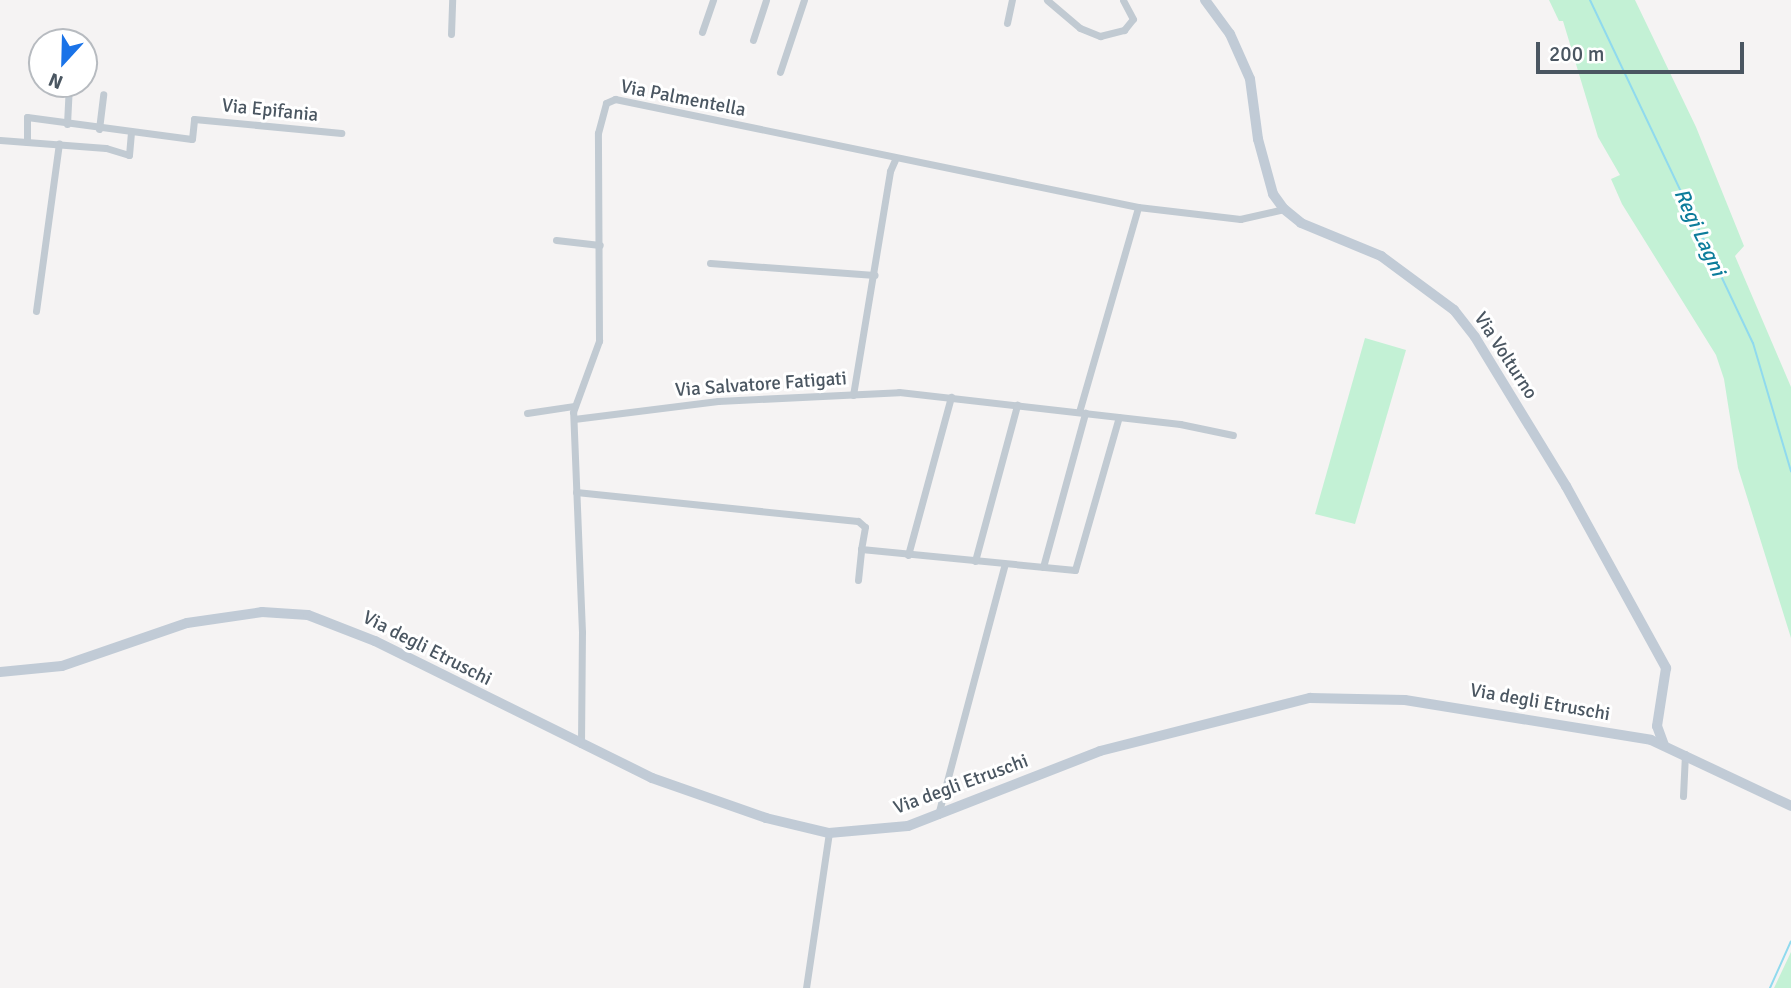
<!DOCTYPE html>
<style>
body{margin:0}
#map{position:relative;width:1791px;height:988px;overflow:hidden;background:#f5f3f3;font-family:Signika,sans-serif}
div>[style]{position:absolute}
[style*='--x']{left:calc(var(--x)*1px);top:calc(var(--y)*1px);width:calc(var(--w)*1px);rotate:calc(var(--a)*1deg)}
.green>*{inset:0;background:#c3f1d5}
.stream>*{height:2px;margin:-1px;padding:0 1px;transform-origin:1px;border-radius:1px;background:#90daee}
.street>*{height:7px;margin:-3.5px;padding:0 3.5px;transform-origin:3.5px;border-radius:3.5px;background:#c1cad2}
.secondary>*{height:10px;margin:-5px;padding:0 5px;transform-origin:5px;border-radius:5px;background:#c1cbd6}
span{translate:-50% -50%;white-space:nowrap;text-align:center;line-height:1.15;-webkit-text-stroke:6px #fff;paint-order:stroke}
.street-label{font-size:19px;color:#4a5661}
.water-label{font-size:21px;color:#0c7c9b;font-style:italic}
.north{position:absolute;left:28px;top:28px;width:70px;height:70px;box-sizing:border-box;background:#fff;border:2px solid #b7bbc0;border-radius:50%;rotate:202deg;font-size:19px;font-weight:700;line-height:28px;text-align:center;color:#4a5661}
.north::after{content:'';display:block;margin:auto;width:24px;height:32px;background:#1a73e8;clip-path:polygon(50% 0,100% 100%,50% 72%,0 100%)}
.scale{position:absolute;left:1536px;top:42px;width:208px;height:32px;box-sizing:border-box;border:4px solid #4a5661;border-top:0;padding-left:9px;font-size:21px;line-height:24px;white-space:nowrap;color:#4a5661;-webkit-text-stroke:5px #fff;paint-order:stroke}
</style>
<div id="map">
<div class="green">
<i style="clip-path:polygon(1549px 0,1635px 0,1696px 127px,1744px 246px,1735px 256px,1791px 387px,1791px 638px,1738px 468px,1724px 379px,1716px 355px,1622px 204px,1611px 179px,1620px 175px,1598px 137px,1563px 21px,1559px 21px)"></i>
<i style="clip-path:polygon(1365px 338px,1406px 350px,1355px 524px,1315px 514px)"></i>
<i style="clip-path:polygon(1791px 952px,1791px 988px,1774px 988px)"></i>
</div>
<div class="stream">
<i style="--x:1590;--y:0;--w:380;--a:64.6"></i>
<i style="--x:1753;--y:343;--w:134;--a:73.5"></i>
<i style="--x:1770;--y:988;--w:51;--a:-65.9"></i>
</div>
<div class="street">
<i style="--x:1047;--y:0;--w:43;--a:40.3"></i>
<i style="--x:1080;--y:28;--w:22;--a:22"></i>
<i style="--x:1100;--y:36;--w:25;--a:-14"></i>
<i style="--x:1124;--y:30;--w:14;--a:-51"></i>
<i style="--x:1133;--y:19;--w:21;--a:-118"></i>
<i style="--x:1007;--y:23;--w:24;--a:-78"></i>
<i style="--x:702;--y:32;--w:34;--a:-71"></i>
<i style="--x:451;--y:34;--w:34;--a:-88"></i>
<i style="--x:753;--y:40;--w:42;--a:-72"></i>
<i style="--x:780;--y:72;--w:76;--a:-71.6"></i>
<i style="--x:67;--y:124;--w:40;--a:-87.1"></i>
<i style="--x:99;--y:129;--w:35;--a:-83"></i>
<i style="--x:0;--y:140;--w:106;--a:4.3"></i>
<i style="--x:106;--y:148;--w:24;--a:17"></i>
<i style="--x:129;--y:155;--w:22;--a:-85"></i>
<i style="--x:27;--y:142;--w:25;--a:-90"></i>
<i style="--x:27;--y:117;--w:166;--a:7.6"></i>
<i style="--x:192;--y:139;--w:20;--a:-84"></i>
<i style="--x:194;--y:119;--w:148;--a:5.4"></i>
<i style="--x:556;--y:240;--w:44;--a:6.5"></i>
<i style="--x:710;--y:263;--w:165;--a:4.2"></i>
<i style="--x:36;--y:311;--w:169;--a:-82.2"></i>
<i style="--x:853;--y:395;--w:227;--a:-80.6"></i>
<i style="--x:890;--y:171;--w:12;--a:-66"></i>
<i style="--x:1079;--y:412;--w:213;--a:-73.9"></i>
<i style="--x:527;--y:413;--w:48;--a:-8.5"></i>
<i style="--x:574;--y:419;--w:145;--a:-7.1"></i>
<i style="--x:718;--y:401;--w:181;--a:-2.8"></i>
<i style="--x:899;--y:392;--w:283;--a:6.5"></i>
<i style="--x:1180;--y:424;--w:54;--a:11.7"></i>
<i style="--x:576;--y:492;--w:283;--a:5.9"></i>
<i style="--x:858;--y:521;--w:9;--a:41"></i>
<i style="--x:865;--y:527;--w:22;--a:100"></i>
<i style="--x:861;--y:549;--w:215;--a:5.6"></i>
<i style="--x:1075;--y:570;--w:159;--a:-74"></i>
<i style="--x:908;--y:555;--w:164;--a:-74.8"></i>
<i style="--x:975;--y:561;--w:162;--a:-74.9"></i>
<i style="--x:1043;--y:567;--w:160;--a:-74.7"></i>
<i style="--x:858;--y:580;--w:31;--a:-84"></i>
<i style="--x:581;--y:744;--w:112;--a:-89.5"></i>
<i style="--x:582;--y:632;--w:220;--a:-92.3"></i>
<i style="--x:573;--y:412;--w:76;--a:-69.9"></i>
<i style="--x:599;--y:341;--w:208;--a:-90.3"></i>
<i style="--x:598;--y:133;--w:31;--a:-75"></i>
<i style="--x:606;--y:103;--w:10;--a:-24"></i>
<i style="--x:615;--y:99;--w:534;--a:11.67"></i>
<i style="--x:1138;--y:207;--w:103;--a:6.7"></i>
<i style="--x:1240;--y:219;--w:45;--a:-12.8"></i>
<i style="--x:1683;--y:796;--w:42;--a:-87.3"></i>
<i style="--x:938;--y:815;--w:260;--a:-75.1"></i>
<i style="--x:806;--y:988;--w:157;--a:-81.6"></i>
</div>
<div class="secondary">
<i style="--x:1205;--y:0;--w:42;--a:53.7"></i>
<i style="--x:1230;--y:34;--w:49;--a:66"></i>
<i style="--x:1250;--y:79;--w:61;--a:82.4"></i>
<i style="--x:1258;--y:139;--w:57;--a:74.7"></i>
<i style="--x:1273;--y:194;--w:19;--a:54"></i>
<i style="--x:1284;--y:209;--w:22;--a:39"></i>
<i style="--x:1301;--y:223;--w:87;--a:22.4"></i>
<i style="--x:1381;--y:256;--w:91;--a:36.5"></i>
<i style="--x:1454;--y:310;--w:34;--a:52"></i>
<i style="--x:1475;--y:337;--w:175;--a:58.6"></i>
<i style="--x:1566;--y:486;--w:208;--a:61.2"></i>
<i style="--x:1666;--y:668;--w:59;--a:98.8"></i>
<i style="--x:1657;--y:726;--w:20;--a:70"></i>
<i style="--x:0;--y:672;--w:62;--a:-5.5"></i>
<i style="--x:62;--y:666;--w:132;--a:-19"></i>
<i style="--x:187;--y:623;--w:76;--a:-8.3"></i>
<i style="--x:262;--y:612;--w:46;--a:3.7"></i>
<i style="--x:308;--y:615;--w:72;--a:21.2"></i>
<i style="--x:375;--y:641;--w:309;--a:26.3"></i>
<i style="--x:652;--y:778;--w:121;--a:19.3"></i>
<i style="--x:766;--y:818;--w:65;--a:13.4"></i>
<i style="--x:829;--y:833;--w:79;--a:-5.1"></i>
<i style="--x:908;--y:826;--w:206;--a:-21.3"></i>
<i style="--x:1100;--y:751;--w:217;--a:-14.2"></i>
<i style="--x:1310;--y:698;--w:95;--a:1.2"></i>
<i style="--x:1405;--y:700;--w:249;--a:9.2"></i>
<i style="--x:1651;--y:740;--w:155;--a:25.2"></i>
</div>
<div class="street-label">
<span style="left:683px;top:99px;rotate:11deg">Via Palmentella</span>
<span style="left:270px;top:111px;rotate:6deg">Via Epifania</span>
<span style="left:1505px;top:356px;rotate:57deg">Via Volturno</span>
<span style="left:761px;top:385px;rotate:-4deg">Via Salvatore Fatigati</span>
<span style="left:427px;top:649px;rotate:27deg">Via degli Etruschi</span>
<span style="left:1540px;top:703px;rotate:10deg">Via degli Etruschi</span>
<span style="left:961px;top:785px;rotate:-20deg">Via degli Etruschi</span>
</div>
<div class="water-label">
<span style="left:1700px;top:232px;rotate:65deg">Regi Lagni</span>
</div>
<div class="north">N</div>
<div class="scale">200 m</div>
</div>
